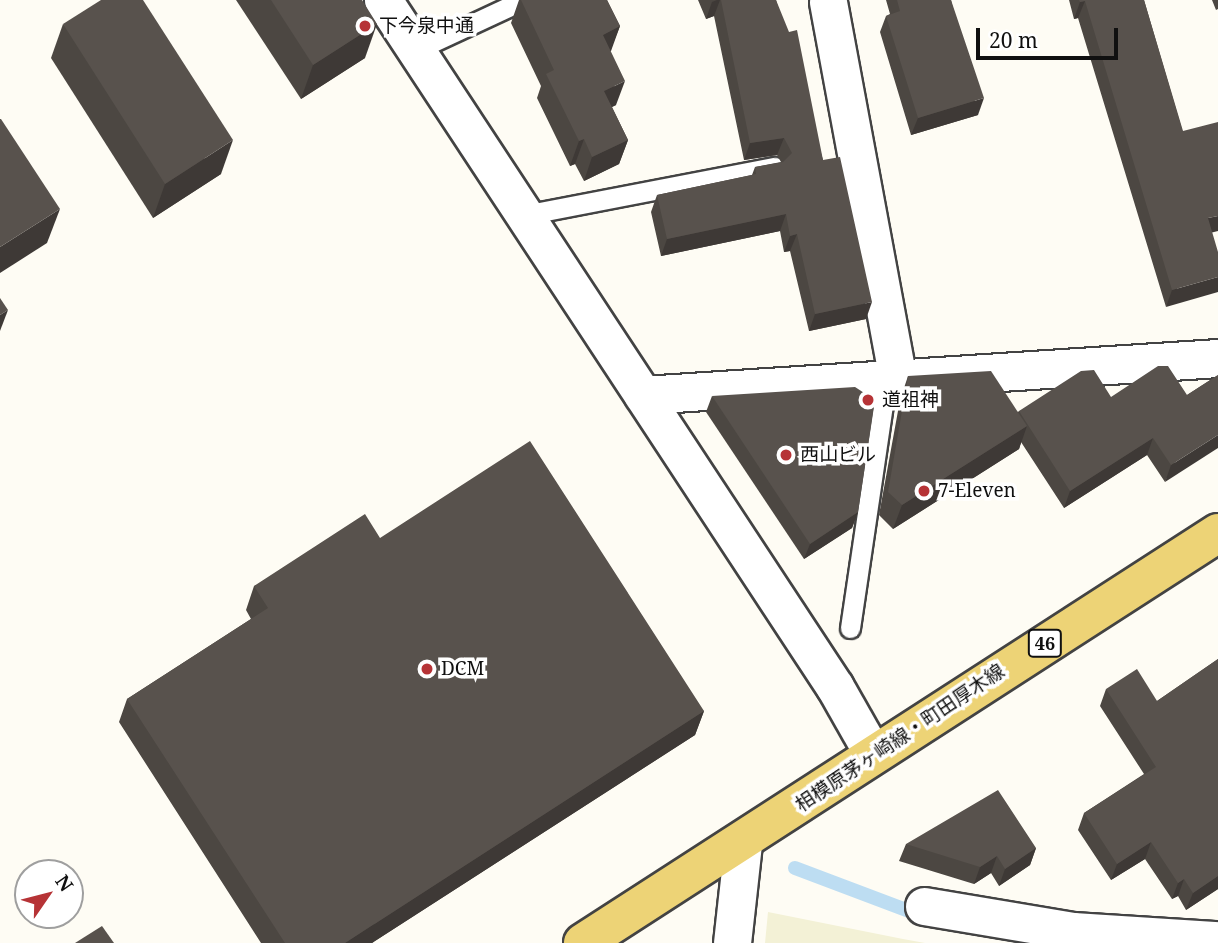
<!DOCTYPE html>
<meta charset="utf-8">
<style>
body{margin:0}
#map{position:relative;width:1218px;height:943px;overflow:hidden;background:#fefcf4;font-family:"Noto Serif","Noto Sans JP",serif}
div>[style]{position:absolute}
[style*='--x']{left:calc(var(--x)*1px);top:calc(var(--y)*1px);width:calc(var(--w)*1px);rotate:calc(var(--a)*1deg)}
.farmland>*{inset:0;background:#f3f1d6}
.stream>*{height:14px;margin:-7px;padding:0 7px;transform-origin:7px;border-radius:7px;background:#bdddf2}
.roads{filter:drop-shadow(2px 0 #434343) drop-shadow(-2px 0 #434343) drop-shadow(0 2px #434343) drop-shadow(0 -2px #434343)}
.lane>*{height:19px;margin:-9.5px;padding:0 9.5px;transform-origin:9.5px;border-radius:9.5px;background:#fff}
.street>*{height:37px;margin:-18.5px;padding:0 18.5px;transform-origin:18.5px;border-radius:18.5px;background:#fff}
.primary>*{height:38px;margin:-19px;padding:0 19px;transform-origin:19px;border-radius:19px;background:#edd376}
.wall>*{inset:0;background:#4c4742}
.shaded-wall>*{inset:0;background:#3e3936}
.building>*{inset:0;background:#58524d}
.dots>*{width:19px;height:19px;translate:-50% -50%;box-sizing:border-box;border:4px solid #fff;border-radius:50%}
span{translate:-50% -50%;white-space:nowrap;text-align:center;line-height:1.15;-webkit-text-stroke:7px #fff;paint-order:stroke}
.shield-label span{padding:2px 5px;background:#fff;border:2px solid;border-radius:5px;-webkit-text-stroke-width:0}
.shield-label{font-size:18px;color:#101010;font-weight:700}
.poi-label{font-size:19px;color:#101010}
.left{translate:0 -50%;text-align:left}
.street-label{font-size:19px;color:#101010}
.north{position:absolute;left:14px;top:859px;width:70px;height:70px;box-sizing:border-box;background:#fff;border:2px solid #9f9f9f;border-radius:50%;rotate:55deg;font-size:19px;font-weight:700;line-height:28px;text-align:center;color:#101010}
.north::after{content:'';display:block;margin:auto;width:24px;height:32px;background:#b63336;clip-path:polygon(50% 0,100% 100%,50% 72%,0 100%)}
.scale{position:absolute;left:976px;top:28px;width:142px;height:32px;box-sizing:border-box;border:4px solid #101010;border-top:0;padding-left:9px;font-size:21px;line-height:24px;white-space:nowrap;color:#101010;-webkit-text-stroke:5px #fff;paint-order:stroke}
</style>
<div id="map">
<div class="farmland">
<i style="clip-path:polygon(768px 912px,903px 939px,925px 943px,765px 943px)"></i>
</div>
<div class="stream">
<i style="--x:795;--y:868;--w:136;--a:20.7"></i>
</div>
<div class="roads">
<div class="lane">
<i style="--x:416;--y:50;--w:118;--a:-25"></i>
<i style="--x:524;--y:215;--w:255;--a:-10.9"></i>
<i style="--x:850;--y:628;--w:253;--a:-81.6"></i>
</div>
<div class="street">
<i style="--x:383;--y:0;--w:822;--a:56.66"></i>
<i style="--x:835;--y:687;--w:77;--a:60.4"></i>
<i style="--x:828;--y:2;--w:382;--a:79.5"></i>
<i style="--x:643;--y:395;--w:576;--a:-3.68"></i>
<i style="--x:924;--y:906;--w:151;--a:9.5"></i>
<i style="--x:1073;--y:931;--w:145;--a:3.6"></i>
<i style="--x:732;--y:943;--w:101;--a:-83.7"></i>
</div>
<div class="primary">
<i style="--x:583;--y:943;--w:756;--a:-32.85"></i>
</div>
</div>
<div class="wall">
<i style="clip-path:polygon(236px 0,362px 0,365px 58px,301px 99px)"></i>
<i style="clip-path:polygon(519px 0,607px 0,620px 26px,610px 51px,616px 105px,612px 107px,628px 140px,619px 164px,584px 181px,575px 164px,570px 166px,537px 98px,541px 86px,511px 23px)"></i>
<i style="clip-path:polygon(698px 0,776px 0,823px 160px,866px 319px,809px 331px,790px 251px,784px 252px,780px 231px,661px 256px,651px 212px,657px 195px,752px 175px,755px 167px,781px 162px,777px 155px,744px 160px,714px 16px,706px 19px)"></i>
<i style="clip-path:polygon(886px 0,951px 0,978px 115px,911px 135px,880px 32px,886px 16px,890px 14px)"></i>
<i style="clip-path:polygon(1069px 0,1144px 0,1212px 232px,1166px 307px,1078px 18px,1074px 19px)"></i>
<i style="clip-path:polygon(1212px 0,1218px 0,1218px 9px,1216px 10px)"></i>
<i style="clip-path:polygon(63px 24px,221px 174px,153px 218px,51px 58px)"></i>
<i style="clip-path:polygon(1218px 375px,1165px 482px,1147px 455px,1064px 508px,1021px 442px,1019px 449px,893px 529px,879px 515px,900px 400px,908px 376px,1018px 412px,1019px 411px,1111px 397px,1187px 395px)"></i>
<i style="clip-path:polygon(712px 396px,858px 512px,852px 528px,804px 559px,706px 412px)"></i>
<i style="clip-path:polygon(380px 538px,704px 711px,695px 735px,372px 943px,261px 943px,119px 722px,127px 699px,251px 619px,246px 610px,254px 586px)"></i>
<i style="clip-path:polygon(1218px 659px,1218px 889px,1186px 910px,1178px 896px,1172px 899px,1145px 859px,1111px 880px,1078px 830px,1084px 813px,1144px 774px,1100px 706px,1106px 689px,1157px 701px)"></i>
<i style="clip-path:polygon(906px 844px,1036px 848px,1030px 865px,999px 886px,991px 873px,974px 884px,899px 861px)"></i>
</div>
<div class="shaded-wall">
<i style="clip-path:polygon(717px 0,720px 0,714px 16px,706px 19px,712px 2px)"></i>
<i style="clip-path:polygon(1085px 1px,1078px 18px,1074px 19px,1080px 2px)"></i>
<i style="clip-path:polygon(377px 24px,365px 58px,301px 99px,313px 65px)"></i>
<i style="clip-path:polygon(620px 26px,611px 51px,594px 59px,603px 35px)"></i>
<i style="clip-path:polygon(625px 81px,616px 105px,595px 115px,604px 91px)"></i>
<i style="clip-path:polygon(984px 98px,978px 115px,911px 135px,918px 118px)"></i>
<i style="clip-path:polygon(784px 138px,777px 155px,744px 160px,750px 143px)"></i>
<i style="clip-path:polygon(584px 139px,575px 164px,570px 166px,579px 141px)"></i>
<i style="clip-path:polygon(233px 140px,221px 174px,153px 218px,165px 184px)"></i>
<i style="clip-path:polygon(628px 140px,619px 164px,584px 181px,592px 157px)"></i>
<i style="clip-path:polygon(60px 209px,47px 243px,0 273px,0 247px)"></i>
<i style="clip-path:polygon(786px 214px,780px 231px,661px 256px,667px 239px)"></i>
<i style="clip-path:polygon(1218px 216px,1218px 231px,1202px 235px,1208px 218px)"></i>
<i style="clip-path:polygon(797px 234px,790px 251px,784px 252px,790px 236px)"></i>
<i style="clip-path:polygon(1218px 277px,1218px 292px,1166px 307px,1172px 290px)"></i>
<i style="clip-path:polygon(872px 302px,866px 319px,809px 331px,815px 314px)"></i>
<i style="clip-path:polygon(8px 310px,0 331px,0 315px)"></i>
<i style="clip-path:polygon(1027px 426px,1019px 449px,893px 529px,902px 505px)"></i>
<i style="clip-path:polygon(1218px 435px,1218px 448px,1165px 482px,1171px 465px)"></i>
<i style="clip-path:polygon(1153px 438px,1147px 455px,1064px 508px,1070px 491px)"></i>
<i style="clip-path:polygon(858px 512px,852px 528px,804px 559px,810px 544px)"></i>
<i style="clip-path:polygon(704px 711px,695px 735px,372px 943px,345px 943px)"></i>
<i style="clip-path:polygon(1151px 842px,1145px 859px,1111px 880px,1117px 864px)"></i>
<i style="clip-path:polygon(1036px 848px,1030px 865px,999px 886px,1005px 869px)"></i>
<i style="clip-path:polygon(997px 856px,991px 873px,974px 884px,980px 867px)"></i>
<i style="clip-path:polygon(1218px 876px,1218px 889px,1186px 910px,1193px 893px)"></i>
<i style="clip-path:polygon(1184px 879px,1178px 896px,1172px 899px,1178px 883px)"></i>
</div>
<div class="building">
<i style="clip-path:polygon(101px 0,143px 0,233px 140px,165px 184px,63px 24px)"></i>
<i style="clip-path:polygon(271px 0,362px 0,377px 24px,313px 65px)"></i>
<i style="clip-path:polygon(521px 0,607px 0,620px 26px,603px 35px,625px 81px,604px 91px,628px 140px,592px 157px,584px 139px,579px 141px,546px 74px,554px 70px)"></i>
<i style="clip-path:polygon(721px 0,776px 0,789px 32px,797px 30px,823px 160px,840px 157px,872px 302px,815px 314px,797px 234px,790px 236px,786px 214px,667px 239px,657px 195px,756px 174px,755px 167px,783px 162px,792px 153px,784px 138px,750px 143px)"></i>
<i style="clip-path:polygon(897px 0,951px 0,984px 98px,918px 118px,886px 16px,900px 11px)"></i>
<i style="clip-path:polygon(1079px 0,1144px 0,1183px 131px,1218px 122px,1218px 216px,1208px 218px,1218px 252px,1218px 277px,1172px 290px,1085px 1px,1080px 2px)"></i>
<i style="clip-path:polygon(0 119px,1px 119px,60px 209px,0 247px)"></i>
<i style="clip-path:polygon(0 298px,8px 310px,0 315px)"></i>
<i style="clip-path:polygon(1158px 366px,1168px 366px,1187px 395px,1218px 375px,1218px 435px,1171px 465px,1153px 438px,1070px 491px,1019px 411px,1081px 371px,1094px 370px,1111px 397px)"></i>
<i style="clip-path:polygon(991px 371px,1027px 426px,902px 505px,888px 492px,908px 376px)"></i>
<i style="clip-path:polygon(855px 387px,875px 400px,858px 512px,810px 544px,712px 396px)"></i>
<i style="clip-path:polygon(530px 441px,704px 711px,345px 943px,285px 943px,127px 699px,268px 608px,254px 586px,365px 514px,380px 538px)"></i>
<i style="clip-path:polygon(1218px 659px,1218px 876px,1193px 893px,1184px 879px,1178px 883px,1151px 842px,1117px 864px,1084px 813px,1156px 767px,1106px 689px,1137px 669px,1157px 701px)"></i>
<i style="clip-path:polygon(998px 790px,1036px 848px,1005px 869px,997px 856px,980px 867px,906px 844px)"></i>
<i style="clip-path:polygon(102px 926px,114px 943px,75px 943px)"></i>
</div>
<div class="dots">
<i style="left:365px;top:26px;background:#b63336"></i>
<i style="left:868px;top:400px;background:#b63336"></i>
<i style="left:786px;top:455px;background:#b63336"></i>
<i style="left:924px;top:491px;background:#b63336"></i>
<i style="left:427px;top:669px;background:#b63336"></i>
</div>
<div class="shield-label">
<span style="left:1045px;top:643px">46</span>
</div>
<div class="poi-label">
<span class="left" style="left:379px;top:26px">下今泉中通</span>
<span class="left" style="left:882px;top:400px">道祖神</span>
<span class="left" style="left:800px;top:455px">西山ビル</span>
<span class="left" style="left:938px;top:491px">7-Eleven</span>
<span class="left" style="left:441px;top:669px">DCM</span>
</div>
<div class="street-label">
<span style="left:900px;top:738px;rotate:-34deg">相模原茅ヶ崎線・町田厚木線</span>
</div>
<div class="north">N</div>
<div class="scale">20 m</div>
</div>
